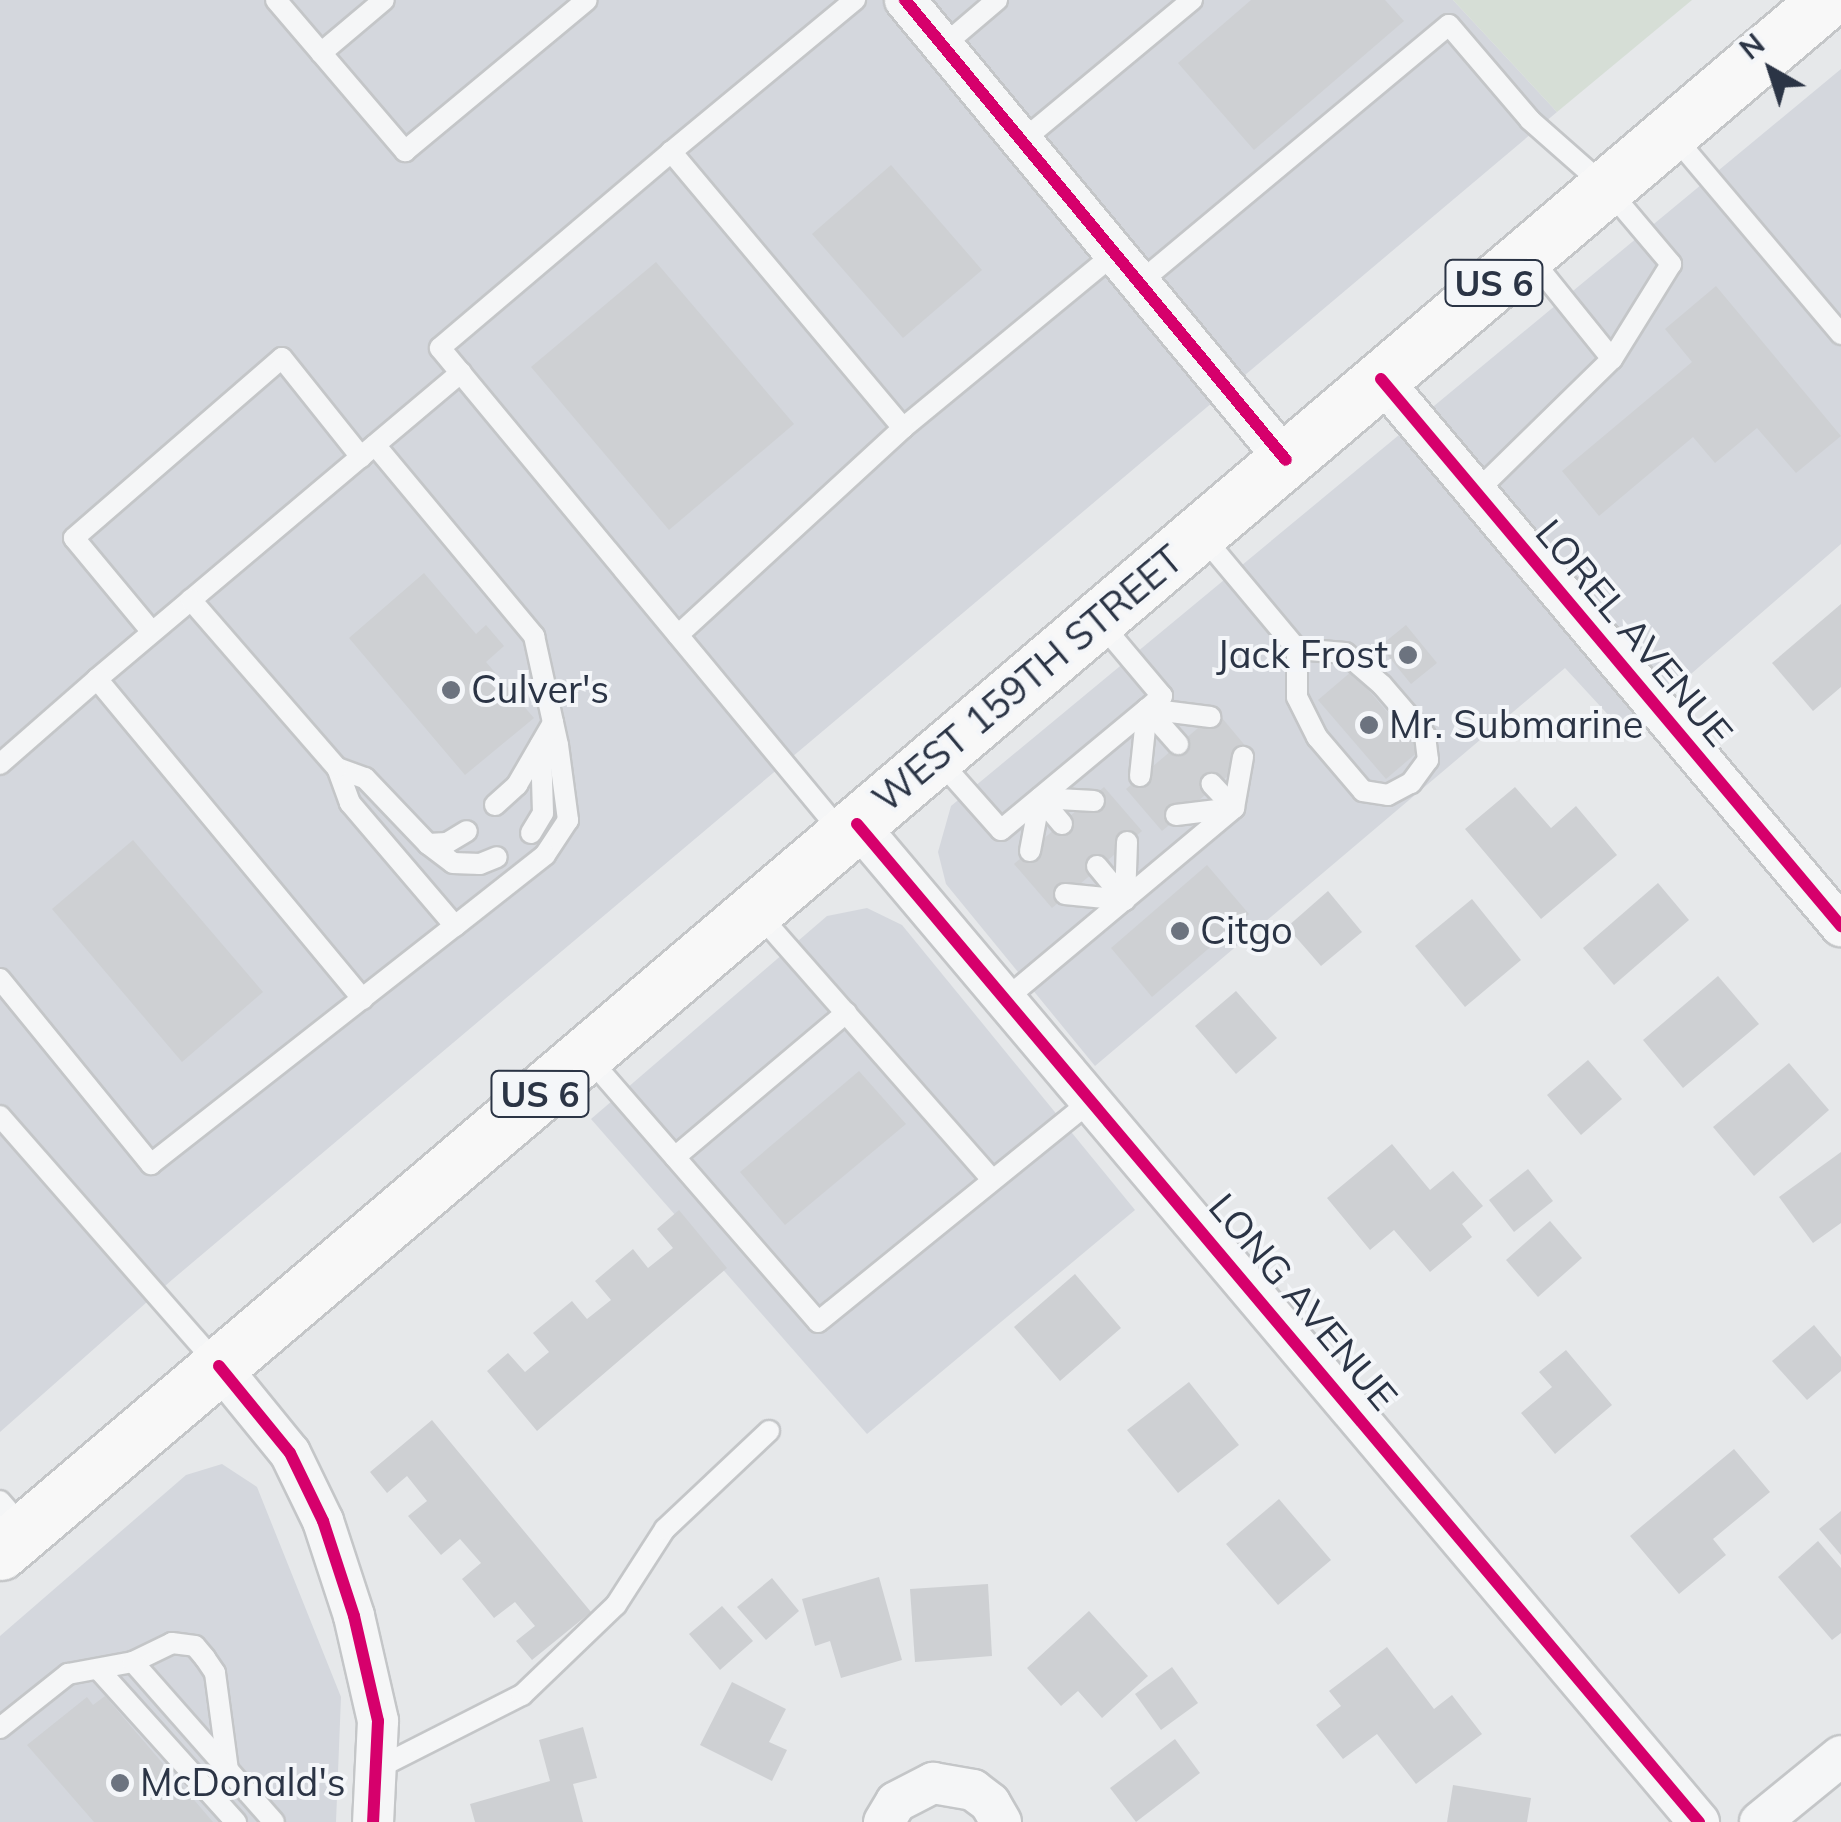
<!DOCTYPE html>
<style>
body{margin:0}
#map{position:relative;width:1841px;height:1822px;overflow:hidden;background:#e6e8ea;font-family:Mulish,sans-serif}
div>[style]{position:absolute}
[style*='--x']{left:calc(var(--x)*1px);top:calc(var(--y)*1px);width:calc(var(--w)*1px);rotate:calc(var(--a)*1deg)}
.built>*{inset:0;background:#d4d7dd}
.green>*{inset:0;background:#d6ded6}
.building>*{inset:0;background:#ced0d3}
.roads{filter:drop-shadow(2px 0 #c4c6c8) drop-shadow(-2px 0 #c4c6c8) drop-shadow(0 2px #c4c6c8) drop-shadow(0 -2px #c4c6c8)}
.lane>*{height:20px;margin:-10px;padding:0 10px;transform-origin:10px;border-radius:10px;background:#f5f6f7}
.street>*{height:40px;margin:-20px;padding:0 20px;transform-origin:20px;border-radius:20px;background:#f5f6f7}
.primary>*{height:55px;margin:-27.5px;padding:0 27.5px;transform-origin:27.5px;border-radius:27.5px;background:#f8f8f8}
.cycleway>*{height:12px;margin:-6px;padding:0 6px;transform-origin:6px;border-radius:6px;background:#d6006c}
.dots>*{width:28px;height:28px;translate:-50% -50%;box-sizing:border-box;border:5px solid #f4f6f9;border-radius:50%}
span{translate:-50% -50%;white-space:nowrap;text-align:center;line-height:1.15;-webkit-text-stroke:8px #f4f6f9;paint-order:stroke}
.shield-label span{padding:2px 8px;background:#f4f6f9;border:2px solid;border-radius:8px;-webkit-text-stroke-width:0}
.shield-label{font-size:35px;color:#2b3445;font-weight:700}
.street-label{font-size:38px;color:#2b3445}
.poi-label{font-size:38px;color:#2b3445}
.right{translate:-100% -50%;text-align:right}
.left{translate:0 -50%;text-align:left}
.north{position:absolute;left:1721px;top:20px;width:100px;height:100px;-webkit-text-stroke:8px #f4f6f9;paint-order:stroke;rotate:321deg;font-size:28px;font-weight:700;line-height:40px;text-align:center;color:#2b3445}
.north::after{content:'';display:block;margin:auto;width:35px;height:45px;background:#2b3445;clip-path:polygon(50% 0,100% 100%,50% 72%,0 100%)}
</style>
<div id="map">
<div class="built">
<i style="clip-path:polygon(0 0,1453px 0,1557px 112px,173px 1279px,0 1432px)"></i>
<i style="clip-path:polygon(1841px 69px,1841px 544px,1624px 732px,1565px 668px,1095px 1066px,946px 884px,938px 852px,951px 806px)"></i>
<i style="clip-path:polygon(867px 908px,902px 925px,1135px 1210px,867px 1434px,591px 1119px,827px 916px)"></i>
<i style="clip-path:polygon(222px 1464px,257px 1487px,341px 1697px,336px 1822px,0 1822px,0 1636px,186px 1475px)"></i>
</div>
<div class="green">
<i style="clip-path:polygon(1453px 0,1692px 0,1557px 112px)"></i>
</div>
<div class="building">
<i style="clip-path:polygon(1251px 0,1385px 0,1404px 21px,1254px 150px,1178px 63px)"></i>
<i style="clip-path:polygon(891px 165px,982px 270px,903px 338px,812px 234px)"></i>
<i style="clip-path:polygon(656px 262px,794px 424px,669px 530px,531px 367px)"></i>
<i style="clip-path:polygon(1716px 286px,1841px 436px,1796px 473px,1757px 428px,1715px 463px,1693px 437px,1599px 516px,1562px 471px,1692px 362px,1665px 329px)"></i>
<i style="clip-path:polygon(424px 573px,476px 634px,486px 625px,504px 646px,486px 662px,534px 718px,465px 775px,349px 638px)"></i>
<i style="clip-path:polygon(1841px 604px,1841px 687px,1813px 711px,1772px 663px)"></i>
<i style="clip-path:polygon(1406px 625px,1437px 663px,1411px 684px,1380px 646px)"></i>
<i style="clip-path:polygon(1352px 671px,1420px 750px,1386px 779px,1318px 700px)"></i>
<i style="clip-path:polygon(1217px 712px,1253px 755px,1162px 831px,1126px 789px)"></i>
<i style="clip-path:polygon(1104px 787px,1142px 831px,1052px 908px,1014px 864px)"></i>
<i style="clip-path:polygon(1515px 787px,1551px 828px,1576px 806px,1617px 855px,1541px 919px,1465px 829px)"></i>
<i style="clip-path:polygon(133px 840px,263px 992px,182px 1062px,52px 909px)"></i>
<i style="clip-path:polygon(1207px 865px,1249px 914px,1152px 997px,1111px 948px)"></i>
<i style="clip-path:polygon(1658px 883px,1689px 920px,1614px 985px,1583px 948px)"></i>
<i style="clip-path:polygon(1328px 891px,1362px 932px,1321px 966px,1287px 927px)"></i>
<i style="clip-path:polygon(1472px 899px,1521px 960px,1465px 1007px,1415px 946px)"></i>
<i style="clip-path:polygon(1718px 976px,1759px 1024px,1683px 1088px,1643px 1040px)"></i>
<i style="clip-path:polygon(1236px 991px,1277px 1038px,1236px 1074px,1195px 1026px)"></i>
<i style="clip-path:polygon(1588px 1060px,1622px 1099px,1581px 1135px,1547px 1095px)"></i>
<i style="clip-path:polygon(1789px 1063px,1829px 1110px,1754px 1176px,1713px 1127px)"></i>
<i style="clip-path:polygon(859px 1071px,906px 1124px,785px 1225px,740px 1172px)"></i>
<i style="clip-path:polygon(1392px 1144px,1430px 1190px,1453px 1171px,1483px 1206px,1462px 1224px,1472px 1237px,1430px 1272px,1394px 1230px,1370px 1250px,1327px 1198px)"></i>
<i style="clip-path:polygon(1841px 1152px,1841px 1223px,1813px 1243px,1779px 1197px)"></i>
<i style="clip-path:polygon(1528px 1169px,1553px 1201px,1514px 1232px,1489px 1200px)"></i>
<i style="clip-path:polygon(679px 1210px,727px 1268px,537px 1431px,487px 1371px,508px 1353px,525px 1372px,549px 1352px,533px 1333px,572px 1301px,587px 1319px,611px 1300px,595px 1281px,633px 1249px,648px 1268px,673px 1248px,657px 1229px)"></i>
<i style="clip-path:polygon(1550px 1221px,1582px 1258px,1538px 1297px,1506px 1260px)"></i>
<i style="clip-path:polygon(1075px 1274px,1121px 1328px,1060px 1381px,1014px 1327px)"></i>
<i style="clip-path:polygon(1814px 1325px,1841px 1357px,1841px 1371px,1807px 1400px,1772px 1361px)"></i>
<i style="clip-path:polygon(1566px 1350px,1612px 1405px,1555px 1454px,1521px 1413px,1552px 1387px,1539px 1372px)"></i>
<i style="clip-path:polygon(1189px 1382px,1239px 1445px,1178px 1493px,1127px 1430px)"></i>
<i style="clip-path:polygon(432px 1420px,591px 1612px,532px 1660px,516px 1641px,535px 1626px,515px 1602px,494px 1618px,462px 1579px,481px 1563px,460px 1539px,441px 1555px,408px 1516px,427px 1501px,407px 1476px,387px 1493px,370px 1472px)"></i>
<i style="clip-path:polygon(1734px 1449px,1770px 1492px,1713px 1539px,1726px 1555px,1679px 1594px,1630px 1536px)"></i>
<i style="clip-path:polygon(1279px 1499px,1331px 1560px,1278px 1605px,1226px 1544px)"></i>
<i style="clip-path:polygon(1841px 1511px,1841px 1555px,1819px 1529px)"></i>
<i style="clip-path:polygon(1818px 1541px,1841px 1568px,1841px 1633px,1832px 1640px,1778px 1577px)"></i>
<i style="clip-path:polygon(879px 1577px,902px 1660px,841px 1678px,830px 1641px,815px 1646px,802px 1599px)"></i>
<i style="clip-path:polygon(772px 1578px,799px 1611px,766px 1640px,737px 1607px)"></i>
<i style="clip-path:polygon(988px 1584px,992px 1656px,915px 1662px,910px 1589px)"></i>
<i style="clip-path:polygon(722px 1606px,753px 1641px,720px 1670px,689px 1634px)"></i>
<i style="clip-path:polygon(1089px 1611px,1148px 1676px,1102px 1718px,1078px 1691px,1061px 1706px,1027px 1668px)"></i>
<i style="clip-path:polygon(1387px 1647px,1434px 1709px,1452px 1695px,1482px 1734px,1416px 1784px,1377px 1734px,1343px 1759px,1316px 1725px,1341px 1706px,1329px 1691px)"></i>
<i style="clip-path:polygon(1172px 1667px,1198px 1703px,1161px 1730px,1135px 1694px)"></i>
<i style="clip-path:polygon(732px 1682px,786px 1709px,769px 1742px,787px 1750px,772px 1781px,700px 1745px)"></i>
<i style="clip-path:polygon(105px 1696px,213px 1822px,94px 1822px,27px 1745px,87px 1697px,93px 1705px)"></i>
<i style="clip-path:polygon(583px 1727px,597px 1778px,573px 1784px,583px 1822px,475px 1822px,470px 1804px,550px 1781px,539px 1740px)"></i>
<i style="clip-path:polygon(1175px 1739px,1200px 1773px,1136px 1822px,1110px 1788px)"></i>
<i style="clip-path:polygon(1453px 1785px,1531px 1798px,1527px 1822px,1447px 1822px)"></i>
</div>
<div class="roads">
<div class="lane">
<i style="--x:276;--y:0;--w:199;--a:49.5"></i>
<i style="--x:405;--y:151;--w:236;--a:-39.7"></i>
<i style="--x:943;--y:46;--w:71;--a:-40.4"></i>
<i style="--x:321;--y:53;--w:82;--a:-40.1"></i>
<i style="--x:1672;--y:134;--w:262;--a:49.8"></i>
<i style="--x:1022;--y:141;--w:221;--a:-39.7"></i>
<i style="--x:671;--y:152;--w:303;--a:139.7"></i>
<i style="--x:440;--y:348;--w:630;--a:50.35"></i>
<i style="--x:1139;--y:283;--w:403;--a:-39.8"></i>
<i style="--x:1449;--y:25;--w:125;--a:49.5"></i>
<i style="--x:1530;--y:120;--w:101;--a:41.4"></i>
<i style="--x:1606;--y:187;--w:101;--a:49.8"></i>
<i style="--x:1671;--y:264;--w:112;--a:121.8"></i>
<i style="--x:903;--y:428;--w:275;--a:-39.5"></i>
<i style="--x:375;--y:445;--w:249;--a:50.2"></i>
<i style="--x:534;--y:636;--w:112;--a:77.6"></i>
<i style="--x:558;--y:745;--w:76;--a:82.4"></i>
<i style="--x:568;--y:820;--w:42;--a:123.3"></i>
<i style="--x:545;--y:855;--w:115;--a:141.7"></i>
<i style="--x:1476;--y:492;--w:190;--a:-44.4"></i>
<i style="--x:1612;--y:359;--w:132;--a:-128.9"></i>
<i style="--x:1200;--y:533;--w:151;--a:50.1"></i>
<i style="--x:1297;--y:649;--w:48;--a:90"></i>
<i style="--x:1297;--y:697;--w:45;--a:63.4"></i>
<i style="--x:1317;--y:737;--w:71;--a:49.6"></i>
<i style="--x:1363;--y:791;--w:25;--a:9"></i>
<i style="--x:1388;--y:795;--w:26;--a:-28"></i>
<i style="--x:1411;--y:783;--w:29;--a:-54"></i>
<i style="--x:1428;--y:760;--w:25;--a:-97"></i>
<i style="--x:1425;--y:735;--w:66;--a:-130.7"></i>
<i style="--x:1382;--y:685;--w:49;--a:-139.1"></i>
<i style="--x:1345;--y:653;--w:48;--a:-175.2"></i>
<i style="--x:152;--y:632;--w:122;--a:-129.7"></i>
<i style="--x:74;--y:538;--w:275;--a:-40.9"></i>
<i style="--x:282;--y:358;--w:127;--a:51.4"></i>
<i style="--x:678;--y:635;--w:306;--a:-42.6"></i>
<i style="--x:903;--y:428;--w:361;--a:-130"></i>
<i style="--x:671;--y:152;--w:239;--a:-39.6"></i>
<i style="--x:97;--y:679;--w:476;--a:-40.1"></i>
<i style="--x:1147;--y:709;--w:47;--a:48.5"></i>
<i style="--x:937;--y:758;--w:96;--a:48.4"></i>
<i style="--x:1001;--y:830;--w:190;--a:-39.7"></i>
<i style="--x:1147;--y:709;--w:20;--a:-41"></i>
<i style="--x:1162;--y:696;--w:99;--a:-130.1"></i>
<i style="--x:0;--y:764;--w:129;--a:-41.2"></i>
<i style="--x:97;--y:679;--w:416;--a:50.3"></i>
<i style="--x:337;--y:768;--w:30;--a:20"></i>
<i style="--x:365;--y:778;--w:91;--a:46.3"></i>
<i style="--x:428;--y:844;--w:19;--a:-3"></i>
<i style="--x:447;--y:843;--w:23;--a:-31"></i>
<i style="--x:1140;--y:776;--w:67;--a:-84"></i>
<i style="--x:1147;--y:709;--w:64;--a:7.2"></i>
<i style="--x:495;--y:805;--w:30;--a:-42"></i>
<i style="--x:517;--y:785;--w:72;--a:-59.9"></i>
<i style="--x:1176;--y:815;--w:58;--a:-6.9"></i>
<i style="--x:1234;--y:808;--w:52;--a:-80"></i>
<i style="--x:1062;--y:824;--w:34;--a:-130"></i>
<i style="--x:1040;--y:798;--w:54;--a:3.2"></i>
<i style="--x:531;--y:833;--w:23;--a:-59"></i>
<i style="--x:543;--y:813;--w:69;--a:-91.7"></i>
<i style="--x:428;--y:844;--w:31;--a:37"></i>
<i style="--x:453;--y:863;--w:27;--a:2"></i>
<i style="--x:480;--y:864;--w:18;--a:-22"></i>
<i style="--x:1030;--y:851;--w:54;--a:-79.3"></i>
<i style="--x:1097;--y:866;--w:44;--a:50.5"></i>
<i style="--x:1125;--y:900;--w:58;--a:-88"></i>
<i style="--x:1065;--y:894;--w:60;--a:5.7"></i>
<i style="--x:756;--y:911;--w:358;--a:48.7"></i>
<i style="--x:0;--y:979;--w:239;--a:50.8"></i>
<i style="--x:151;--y:1164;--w:386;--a:-38.1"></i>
<i style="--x:455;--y:926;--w:162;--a:-130.5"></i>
<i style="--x:350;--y:803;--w:37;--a:-110"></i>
<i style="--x:337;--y:768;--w:223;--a:-131"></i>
<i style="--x:1008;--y:997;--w:295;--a:-39.9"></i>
<i style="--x:1234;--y:808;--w:33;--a:-133"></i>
<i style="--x:587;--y:1056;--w:352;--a:49"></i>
<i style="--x:818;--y:1322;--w:354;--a:-39"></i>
<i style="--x:0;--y:1116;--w:328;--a:48.8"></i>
<i style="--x:675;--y:1157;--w:224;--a:-40.1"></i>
<i style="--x:0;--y:1501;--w:37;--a:49"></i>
<i style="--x:133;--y:1662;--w:43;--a:-26"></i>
<i style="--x:172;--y:1643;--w:23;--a:7"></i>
<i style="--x:195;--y:1646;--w:16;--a:50"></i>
<i style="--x:205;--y:1658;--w:18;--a:56"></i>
<i style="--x:215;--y:1673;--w:99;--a:82.4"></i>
<i style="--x:99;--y:1670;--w:205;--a:48"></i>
<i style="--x:0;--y:1728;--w:87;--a:-38.5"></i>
<i style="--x:68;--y:1674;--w:66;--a:-10.5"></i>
<i style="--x:133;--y:1662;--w:213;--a:48.6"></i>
<i style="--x:376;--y:1769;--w:164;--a:-26.9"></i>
<i style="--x:522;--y:1695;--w:130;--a:-43.8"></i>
<i style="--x:616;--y:1605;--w:90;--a:-57.2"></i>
<i style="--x:665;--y:1529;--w:143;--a:-43.3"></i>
</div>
<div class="street">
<i style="--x:905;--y:0;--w:597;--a:50.37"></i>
<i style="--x:1381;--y:379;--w:715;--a:49.94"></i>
<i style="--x:857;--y:824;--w:1306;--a:49.85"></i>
<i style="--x:219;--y:1366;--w:112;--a:50.8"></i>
<i style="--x:290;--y:1453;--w:76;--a:64.1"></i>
<i style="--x:323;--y:1521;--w:100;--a:71.9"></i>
<i style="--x:354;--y:1616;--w:108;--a:77.1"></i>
<i style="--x:378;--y:1721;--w:101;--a:92.8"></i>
<i style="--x:884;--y:1822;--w:23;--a:-59"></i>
<i style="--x:896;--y:1802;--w:42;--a:-27.2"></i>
<i style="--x:933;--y:1783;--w:41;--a:9.9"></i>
<i style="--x:973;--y:1790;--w:21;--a:37"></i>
<i style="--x:990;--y:1803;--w:22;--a:60"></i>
<i style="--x:1760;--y:1822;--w:104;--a:-39.2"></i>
</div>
<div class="primary">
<i style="--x:0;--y:1552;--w:2397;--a:-40.35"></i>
</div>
</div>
<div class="cycleway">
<i style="--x:905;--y:0;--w:597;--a:50.37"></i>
<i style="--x:1381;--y:379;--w:715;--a:49.94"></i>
<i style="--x:857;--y:824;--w:1306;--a:49.85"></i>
<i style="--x:219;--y:1366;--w:112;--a:50.8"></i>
<i style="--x:290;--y:1453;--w:76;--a:64.1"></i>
<i style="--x:323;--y:1521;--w:100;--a:71.9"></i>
<i style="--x:354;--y:1616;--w:108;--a:77.1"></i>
<i style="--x:378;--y:1721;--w:101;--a:92.8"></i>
</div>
<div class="dots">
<i style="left:1408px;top:655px;background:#6c737f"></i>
<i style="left:451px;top:690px;background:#6c737f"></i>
<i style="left:1369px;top:725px;background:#6c737f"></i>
<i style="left:1180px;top:931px;background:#6c737f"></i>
<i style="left:120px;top:1783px;background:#6c737f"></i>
</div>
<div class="shield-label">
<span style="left:1494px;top:283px">US 6</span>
<span style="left:540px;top:1094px">US 6</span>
</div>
<div class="street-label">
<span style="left:1634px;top:633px;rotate:50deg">LOREL AVENUE</span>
<span style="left:1028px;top:679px;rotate:-40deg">WEST 159TH STREET</span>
<span style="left:1303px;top:1302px;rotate:50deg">LONG AVENUE</span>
</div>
<div class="poi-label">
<span class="right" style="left:1388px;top:655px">Jack Frost</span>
<span class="left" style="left:471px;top:690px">Culver's</span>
<span class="left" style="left:1389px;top:725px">Mr. Submarine</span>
<span class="left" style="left:1200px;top:931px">Citgo</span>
<span class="left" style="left:140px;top:1783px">McDonald's</span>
</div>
<div class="north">N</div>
</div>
